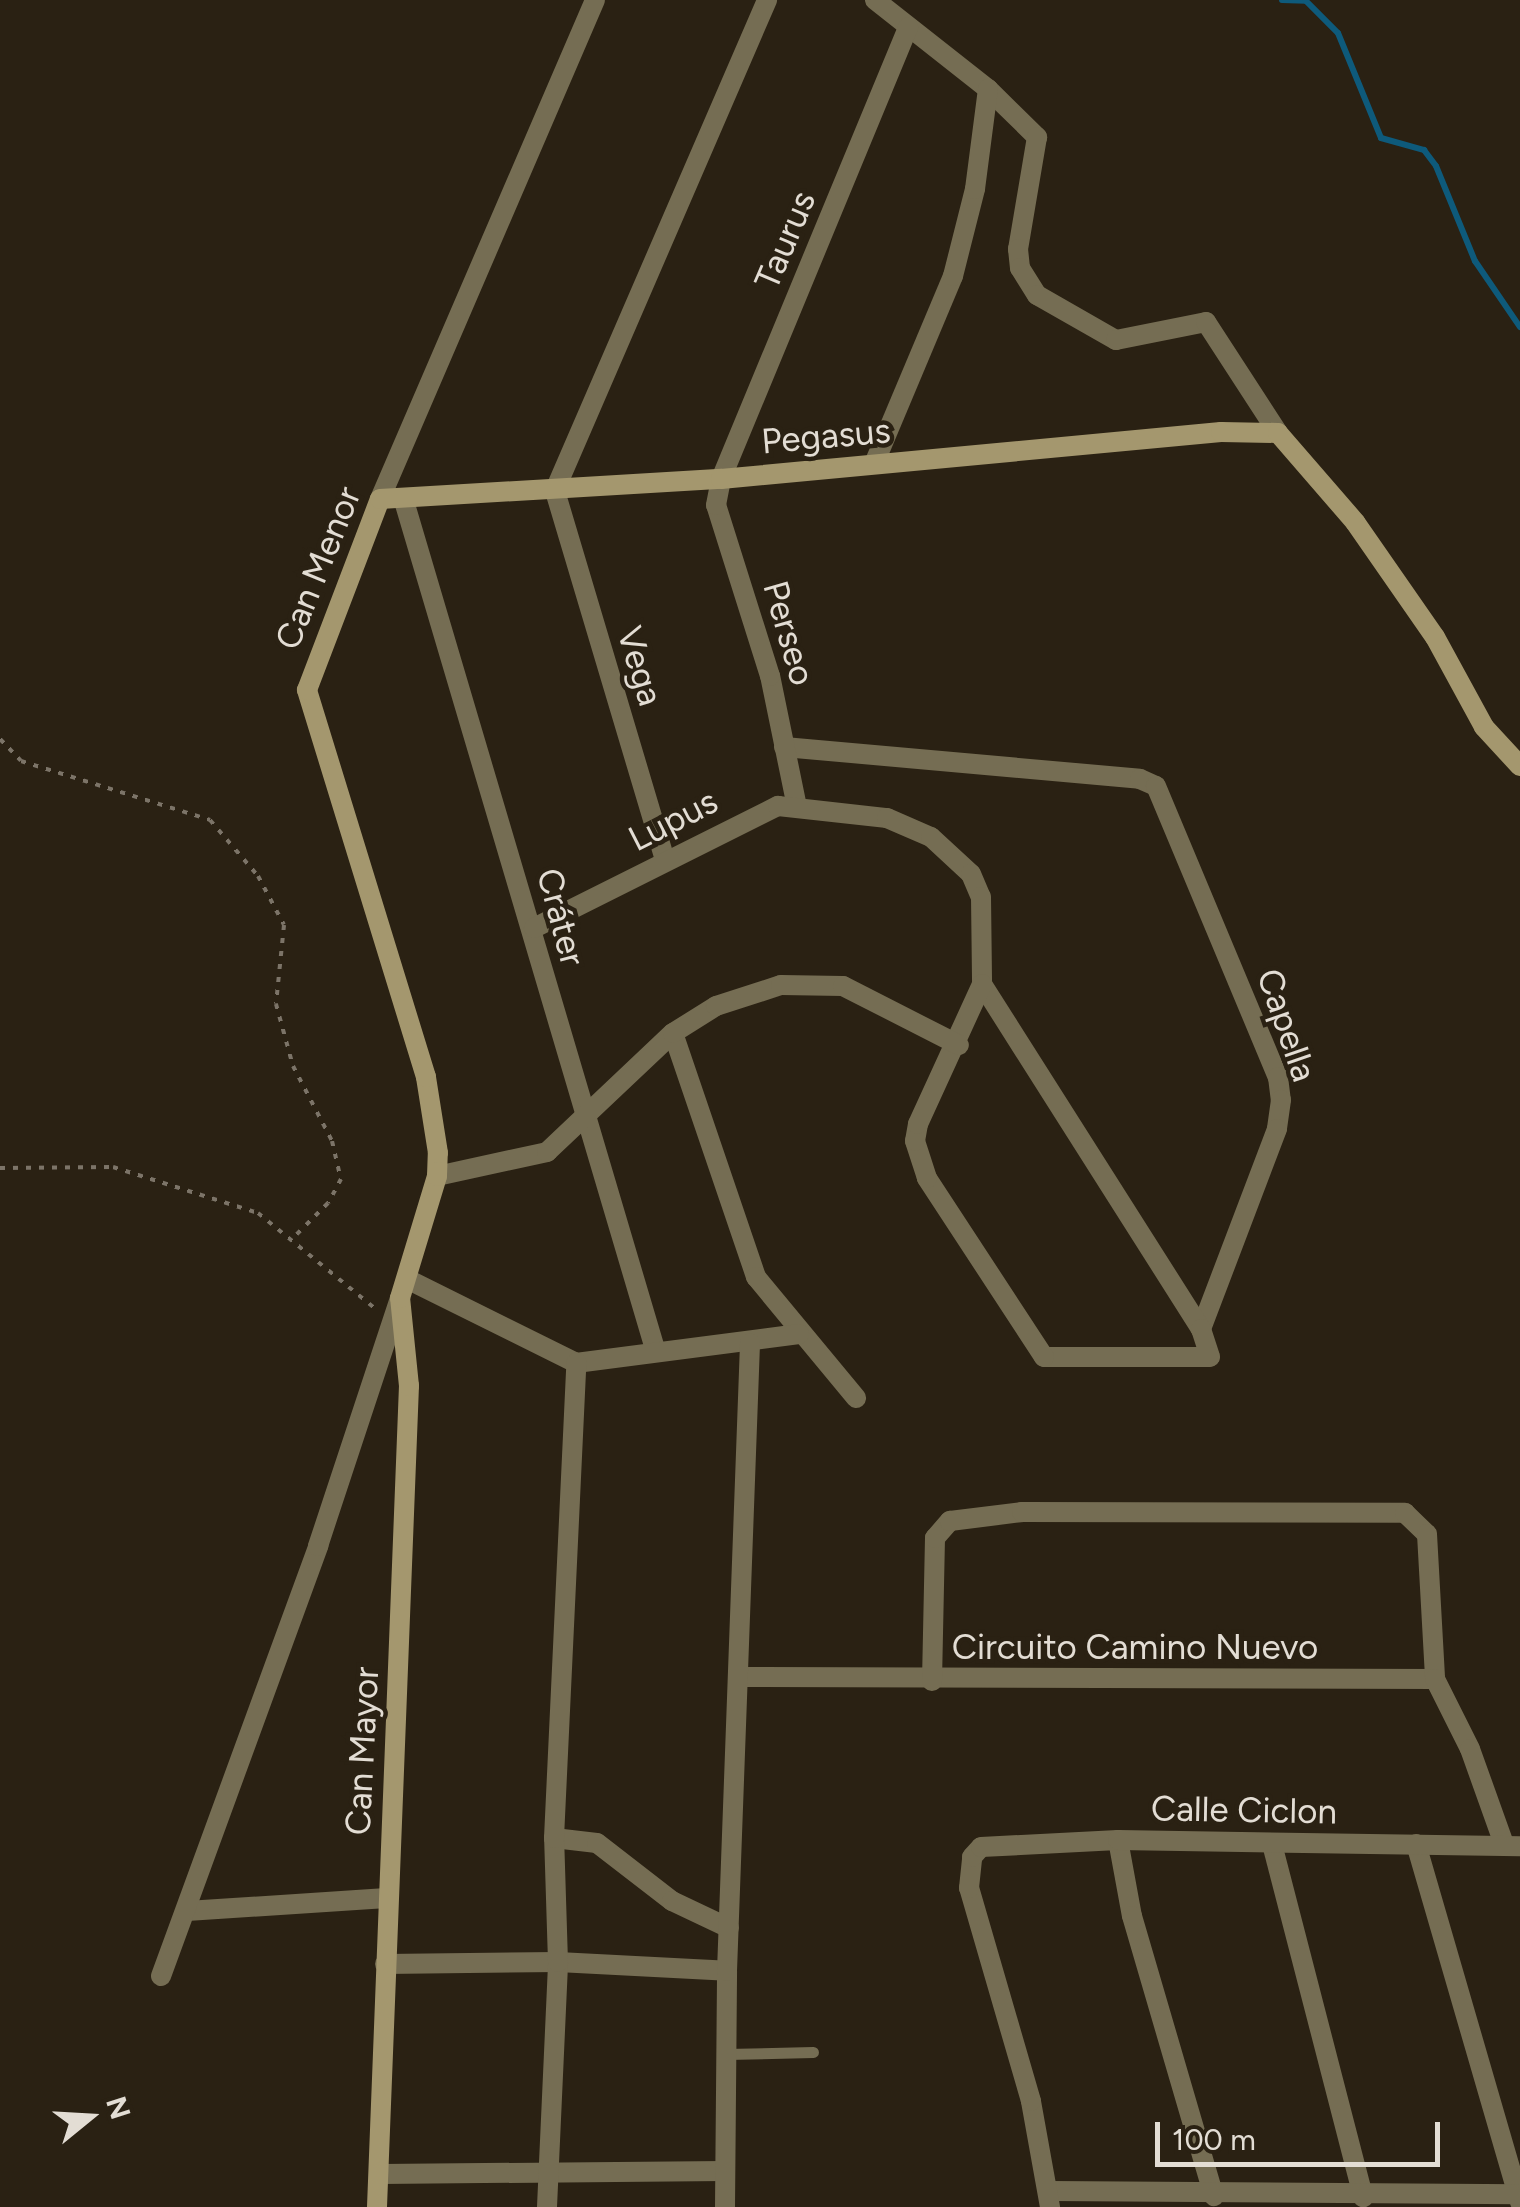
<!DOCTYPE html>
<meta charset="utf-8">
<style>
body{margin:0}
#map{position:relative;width:1520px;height:2207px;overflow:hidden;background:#2a2113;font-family:Figtree,sans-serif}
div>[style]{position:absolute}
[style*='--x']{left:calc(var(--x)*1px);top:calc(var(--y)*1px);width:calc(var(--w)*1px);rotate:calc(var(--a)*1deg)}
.stream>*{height:6px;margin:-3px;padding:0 3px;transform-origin:3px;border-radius:3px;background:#0e5a7b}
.path>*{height:4px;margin-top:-2px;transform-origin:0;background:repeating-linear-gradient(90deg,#7c7468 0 5px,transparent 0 13px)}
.lane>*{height:11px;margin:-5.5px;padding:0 5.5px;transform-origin:5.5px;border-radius:5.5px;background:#756d53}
.street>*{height:20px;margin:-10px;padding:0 10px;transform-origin:10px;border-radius:10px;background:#756d53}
.secondary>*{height:20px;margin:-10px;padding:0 10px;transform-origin:10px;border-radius:10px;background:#a4976e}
span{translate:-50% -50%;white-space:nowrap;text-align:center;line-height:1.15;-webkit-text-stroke:9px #2a2113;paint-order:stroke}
.street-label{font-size:35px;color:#e3ddd4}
.north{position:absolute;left:40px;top:2067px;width:100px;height:100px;-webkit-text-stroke:8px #2a2113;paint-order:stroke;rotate:72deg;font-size:28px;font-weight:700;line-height:40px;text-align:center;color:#e3ddd4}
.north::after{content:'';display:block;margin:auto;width:35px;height:45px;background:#e3ddd4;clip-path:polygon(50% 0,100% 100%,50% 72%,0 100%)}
.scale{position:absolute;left:1155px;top:2122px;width:285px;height:45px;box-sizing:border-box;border:5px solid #e3ddd4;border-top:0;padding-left:12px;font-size:30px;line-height:35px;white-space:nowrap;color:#e3ddd4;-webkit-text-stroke:8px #2a2113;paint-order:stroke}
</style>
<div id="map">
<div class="stream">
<i style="--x:1282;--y:0;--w:24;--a:2"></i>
<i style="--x:1306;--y:1;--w:45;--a:45"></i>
<i style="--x:1338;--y:33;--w:113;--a:67.7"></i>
<i style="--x:1381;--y:138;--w:45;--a:15.6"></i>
<i style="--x:1424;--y:150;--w:20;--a:53"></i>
<i style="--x:1436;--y:166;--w:103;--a:67.7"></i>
<i style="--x:1475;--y:261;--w:80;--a:55.7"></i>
</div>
<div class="path">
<i style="--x:0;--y:739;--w:30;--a:46"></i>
<i style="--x:21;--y:761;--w:198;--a:17.3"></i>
<i style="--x:210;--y:820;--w:74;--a:49.4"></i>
<i style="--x:258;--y:876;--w:55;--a:62"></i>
<i style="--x:284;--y:925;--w:79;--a:95.8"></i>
<i style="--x:276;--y:1004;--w:64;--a:74.7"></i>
<i style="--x:293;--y:1066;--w:85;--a:62.5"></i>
<i style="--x:332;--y:1141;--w:39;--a:77"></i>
<i style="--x:341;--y:1179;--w:27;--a:118"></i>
<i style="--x:328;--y:1203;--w:52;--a:135"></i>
<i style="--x:0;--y:1168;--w:113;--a:-0.5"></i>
<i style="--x:113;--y:1167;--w:152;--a:17.6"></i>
<i style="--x:258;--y:1213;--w:155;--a:39.2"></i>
</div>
<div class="lane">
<i style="--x:726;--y:2054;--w:87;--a:-1.3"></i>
</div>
<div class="street">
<i style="--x:875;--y:0;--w:144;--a:38.2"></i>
<i style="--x:988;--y:89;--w:69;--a:44.4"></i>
<i style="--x:1037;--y:137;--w:114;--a:99.6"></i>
<i style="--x:1018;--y:249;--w:19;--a:84"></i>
<i style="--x:1020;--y:268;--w:32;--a:58"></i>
<i style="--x:1037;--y:295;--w:91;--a:29.7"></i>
<i style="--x:1116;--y:340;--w:92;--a:-11.3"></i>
<i style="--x:1206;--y:322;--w:132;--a:57"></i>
<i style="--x:874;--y:464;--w:204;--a:-67.2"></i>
<i style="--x:953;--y:276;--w:90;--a:-75.8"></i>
<i style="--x:975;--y:189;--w:101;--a:-82.6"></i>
<i style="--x:380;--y:499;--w:543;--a:-66.69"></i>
<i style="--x:404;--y:501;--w:884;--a:73.51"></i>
<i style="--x:784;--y:747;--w:357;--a:5.1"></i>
<i style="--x:1140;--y:779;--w:17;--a:24"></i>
<i style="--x:1156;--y:786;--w:316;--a:67.3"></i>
<i style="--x:1278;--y:1077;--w:23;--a:83"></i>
<i style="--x:1281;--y:1100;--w:29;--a:98"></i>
<i style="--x:1277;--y:1129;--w:214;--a:110.8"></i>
<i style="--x:797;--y:807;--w:134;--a:-101.6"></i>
<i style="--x:770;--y:676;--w:179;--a:-107.5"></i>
<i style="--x:716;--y:505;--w:26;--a:-79"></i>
<i style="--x:721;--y:479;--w:489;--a:-67.5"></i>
<i style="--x:665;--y:860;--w:386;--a:-106.6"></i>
<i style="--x:555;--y:490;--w:534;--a:-66.6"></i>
<i style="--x:534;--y:928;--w:273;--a:-26.6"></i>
<i style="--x:778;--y:806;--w:110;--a:6.3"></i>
<i style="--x:887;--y:818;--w:48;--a:23.4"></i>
<i style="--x:931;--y:837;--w:54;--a:42.8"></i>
<i style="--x:971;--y:874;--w:25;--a:67"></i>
<i style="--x:981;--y:897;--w:87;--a:89.3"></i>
<i style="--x:982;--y:984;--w:409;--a:57.6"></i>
<i style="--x:1201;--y:1329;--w:29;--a:72"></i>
<i style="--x:1210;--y:1357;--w:166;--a:180"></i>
<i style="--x:1044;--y:1357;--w:214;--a:-123.2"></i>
<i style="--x:927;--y:1178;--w:39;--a:-108"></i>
<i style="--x:915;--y:1141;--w:17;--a:-80"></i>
<i style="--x:918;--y:1124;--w:154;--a:-65.4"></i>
<i style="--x:673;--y:1033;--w:258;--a:71.2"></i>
<i style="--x:756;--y:1277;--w:157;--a:50.4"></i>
<i style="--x:437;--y:1176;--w:113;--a:-12.3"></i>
<i style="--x:547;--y:1152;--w:173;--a:-43.4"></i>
<i style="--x:673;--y:1033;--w:51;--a:-32.1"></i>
<i style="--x:716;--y:1006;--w:68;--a:-17.9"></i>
<i style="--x:781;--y:985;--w:62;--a:0.9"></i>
<i style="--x:843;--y:986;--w:130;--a:27"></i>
<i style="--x:407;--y:1279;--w:189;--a:26.4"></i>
<i style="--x:576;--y:1363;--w:225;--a:-7.4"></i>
<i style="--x:740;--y:1677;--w:695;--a:0.16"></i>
<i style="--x:932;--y:1681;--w:143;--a:-88.8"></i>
<i style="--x:935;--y:1538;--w:23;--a:-49"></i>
<i style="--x:950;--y:1521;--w:73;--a:-7.1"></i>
<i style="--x:1022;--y:1512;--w:383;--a:0.1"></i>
<i style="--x:1405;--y:1513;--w:30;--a:44"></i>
<i style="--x:1427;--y:1534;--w:145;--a:86.8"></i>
<i style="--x:1435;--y:1679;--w:78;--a:63.4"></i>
<i style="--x:1470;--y:1749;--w:98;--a:70.3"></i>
<i style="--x:554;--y:1838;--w:43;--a:6.6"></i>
<i style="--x:597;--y:1843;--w:95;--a:37.7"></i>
<i style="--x:672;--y:1901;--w:63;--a:25.3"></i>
<i style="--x:1118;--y:1840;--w:77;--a:79.6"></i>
<i style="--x:1132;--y:1916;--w:292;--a:73.7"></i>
<i style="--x:1272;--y:1844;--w:365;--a:75.5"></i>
<i style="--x:1416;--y:1844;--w:373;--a:73.8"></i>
<i style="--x:187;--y:1911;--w:200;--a:-3.7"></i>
<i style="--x:385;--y:1964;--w:173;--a:-0.7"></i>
<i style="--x:558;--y:1962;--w:169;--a:3"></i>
<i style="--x:161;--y:1976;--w:458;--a:-69.9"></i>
<i style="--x:318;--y:1546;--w:261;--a:-71.7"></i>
<i style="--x:381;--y:2174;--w:344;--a:-0.5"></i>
<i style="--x:1050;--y:2191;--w:470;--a:0.4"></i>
<i style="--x:547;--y:2207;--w:245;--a:-87.4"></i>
<i style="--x:558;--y:1962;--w:124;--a:-91.8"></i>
<i style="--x:554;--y:1838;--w:476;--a:-87.3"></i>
<i style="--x:725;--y:2207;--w:236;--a:-89.5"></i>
<i style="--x:727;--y:1971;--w:628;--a:-87.9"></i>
<i style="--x:1050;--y:2207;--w:108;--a:-100.2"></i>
<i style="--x:1031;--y:2101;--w:222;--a:-106.2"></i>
<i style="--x:969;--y:1888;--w:31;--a:-84"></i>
<i style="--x:972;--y:1857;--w:13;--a:-48"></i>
<i style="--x:981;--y:1847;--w:137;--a:-2.9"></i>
<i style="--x:1118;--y:1840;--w:402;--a:0.9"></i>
</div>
<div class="secondary">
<i style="--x:377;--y:2207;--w:822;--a:-87.77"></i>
<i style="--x:409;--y:1386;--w:88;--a:-95.8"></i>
<i style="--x:400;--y:1298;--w:127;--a:-73.1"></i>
<i style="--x:437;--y:1176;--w:23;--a:-88"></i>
<i style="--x:438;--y:1153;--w:77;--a:-99"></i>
<i style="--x:426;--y:1077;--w:405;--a:-107.1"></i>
<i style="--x:307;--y:690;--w:204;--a:-69.1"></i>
<i style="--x:380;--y:499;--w:342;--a:-3.4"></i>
<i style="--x:721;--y:479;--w:502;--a:-5.37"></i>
<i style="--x:1221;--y:432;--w:57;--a:1"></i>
<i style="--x:1278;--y:433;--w:118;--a:49.1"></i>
<i style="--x:1355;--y:522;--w:140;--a:55.2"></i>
<i style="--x:1435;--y:637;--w:102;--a:61.4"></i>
<i style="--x:1484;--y:727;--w:53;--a:47.3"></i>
</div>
<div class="street-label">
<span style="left:785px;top:240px;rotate:-67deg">Taurus</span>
<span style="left:826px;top:436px;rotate:-5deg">Pegasus</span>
<span style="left:318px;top:568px;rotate:-68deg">Can Menor</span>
<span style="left:789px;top:633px;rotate:74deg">Perseo</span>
<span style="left:640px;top:666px;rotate:73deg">Vega</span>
<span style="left:673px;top:820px;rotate:-27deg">Lupus</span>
<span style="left:561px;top:917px;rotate:75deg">Cráter</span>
<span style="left:1287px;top:1025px;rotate:71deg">Capella</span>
<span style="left:1135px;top:1647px">Circuito Camino Nuevo</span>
<span style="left:362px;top:1751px;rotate:-87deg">Can Mayor</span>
<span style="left:1244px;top:1810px;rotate:1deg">Calle Ciclon</span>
</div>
<div class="north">N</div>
<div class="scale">100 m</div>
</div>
